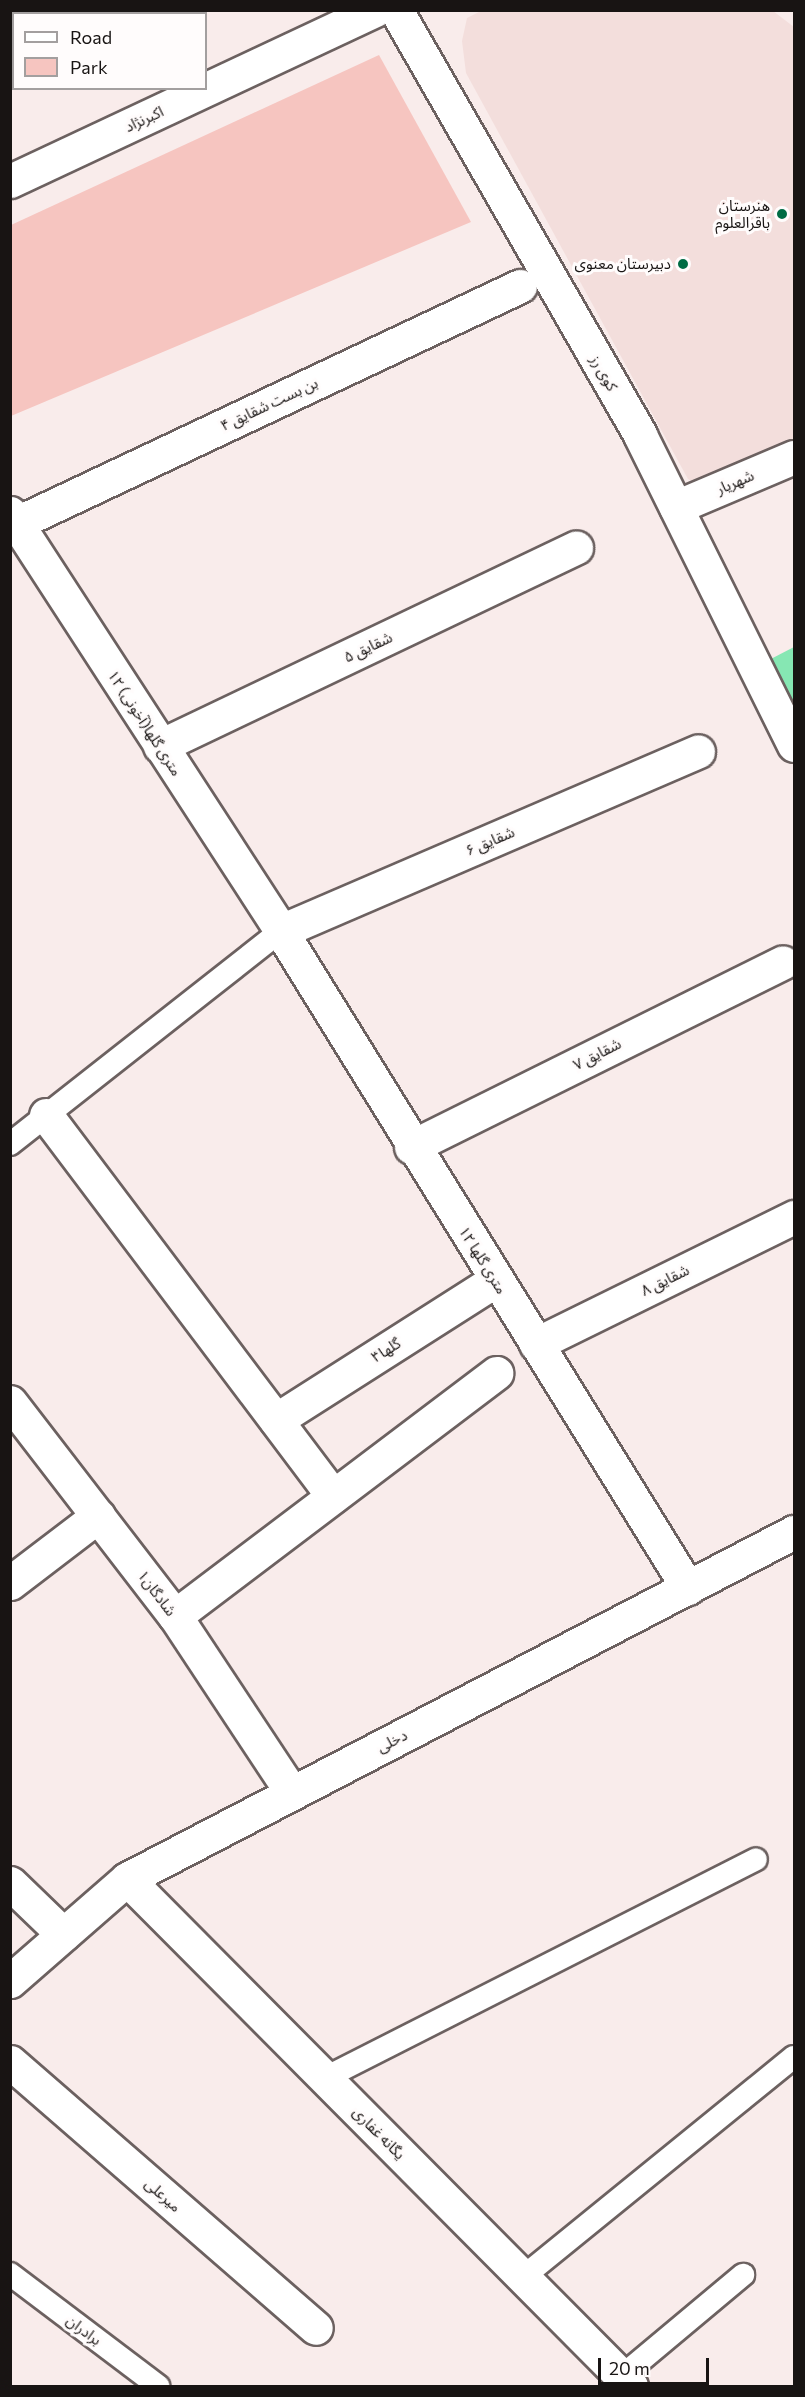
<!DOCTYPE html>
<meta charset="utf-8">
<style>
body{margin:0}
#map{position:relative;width:805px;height:2397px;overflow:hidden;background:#f9eceb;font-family:Commissioner,"Noto Sans Arabic",sans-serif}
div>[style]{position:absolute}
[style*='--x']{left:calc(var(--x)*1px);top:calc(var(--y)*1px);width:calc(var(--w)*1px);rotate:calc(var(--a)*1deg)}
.built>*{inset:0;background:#f3dedc}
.green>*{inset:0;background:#f6c5c0}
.building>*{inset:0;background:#86e7b3}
.roads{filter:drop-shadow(2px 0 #6c6160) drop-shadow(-2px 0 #6c6160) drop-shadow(0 2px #6c6160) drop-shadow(0 -2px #6c6160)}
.service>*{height:22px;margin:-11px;padding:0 11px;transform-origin:11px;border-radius:11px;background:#fff}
.minor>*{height:33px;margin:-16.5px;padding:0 16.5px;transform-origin:16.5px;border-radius:16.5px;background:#fff}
.dots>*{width:16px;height:16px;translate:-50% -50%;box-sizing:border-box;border:3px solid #fffcfc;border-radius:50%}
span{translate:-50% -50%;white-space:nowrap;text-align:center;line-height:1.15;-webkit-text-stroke:6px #fffcfc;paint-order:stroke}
.street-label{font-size:15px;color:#181413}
.poi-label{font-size:15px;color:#181413}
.right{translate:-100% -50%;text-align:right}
.frame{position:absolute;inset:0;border:12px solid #181413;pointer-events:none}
.legend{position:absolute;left:12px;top:12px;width:195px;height:78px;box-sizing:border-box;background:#fffcfc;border:2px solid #a39f9f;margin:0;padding:8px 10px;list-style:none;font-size:18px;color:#181413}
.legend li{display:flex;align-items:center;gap:12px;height:30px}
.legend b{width:30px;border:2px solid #a39f9f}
.scale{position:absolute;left:598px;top:2358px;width:111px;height:27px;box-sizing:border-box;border:3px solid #181413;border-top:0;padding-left:8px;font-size:18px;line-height:21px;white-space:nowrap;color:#181413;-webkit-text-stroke:4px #fffcfc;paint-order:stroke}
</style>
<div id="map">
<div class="built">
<i style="clip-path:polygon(483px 10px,773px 11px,794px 27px,794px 455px,714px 493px,688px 479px,466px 73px,462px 41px,467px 18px)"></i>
</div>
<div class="green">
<i style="clip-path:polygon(379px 55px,471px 222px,11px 416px,11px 225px)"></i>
</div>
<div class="building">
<i style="clip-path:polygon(794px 647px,794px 716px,765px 662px)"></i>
</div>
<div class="roads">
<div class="service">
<i style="--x:10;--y:1144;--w:345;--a:-38.2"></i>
<i style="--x:325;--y:2078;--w:483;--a:-26.9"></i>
<i style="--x:10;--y:2274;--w:186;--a:37.1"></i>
<i style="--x:523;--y:2277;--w:349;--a:-39.1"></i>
<i style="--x:622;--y:2376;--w:158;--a:-39.9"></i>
</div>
<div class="minor">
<i style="--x:396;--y:10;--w:490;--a:60.1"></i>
<i style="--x:640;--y:435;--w:346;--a:63.6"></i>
<i style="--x:10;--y:181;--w:403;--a:-25.1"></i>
<i style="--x:676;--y:507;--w:128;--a:-23"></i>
<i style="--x:10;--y:513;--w:498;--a:57"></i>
<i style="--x:281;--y:931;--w:773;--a:58.22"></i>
<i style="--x:17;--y:523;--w:556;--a:-25.23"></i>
<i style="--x:160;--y:746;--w:461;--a:-25.5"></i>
<i style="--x:281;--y:931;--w:454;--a:-23.3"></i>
<i style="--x:46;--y:1115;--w:477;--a:53"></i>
<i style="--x:411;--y:1147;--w:415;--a:-26.4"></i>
<i style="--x:536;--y:1344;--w:288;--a:-26.2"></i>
<i style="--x:10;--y:1402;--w:270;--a:52.4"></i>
<i style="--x:175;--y:1616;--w:212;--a:56.5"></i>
<i style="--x:276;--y:1420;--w:261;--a:-32.5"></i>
<i style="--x:10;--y:1583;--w:111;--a:-37.3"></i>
<i style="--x:175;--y:1616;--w:403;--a:-37.1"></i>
<i style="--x:127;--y:1879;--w:715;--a:45.17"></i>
<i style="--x:10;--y:1883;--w:74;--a:43.9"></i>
<i style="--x:10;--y:1981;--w:155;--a:-41.1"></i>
<i style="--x:127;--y:1879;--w:752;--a:-27.49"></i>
<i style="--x:10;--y:2062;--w:405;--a:41"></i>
</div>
</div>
<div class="dots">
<i style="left:782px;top:214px;background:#006c44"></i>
<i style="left:683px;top:264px;background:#006c44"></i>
</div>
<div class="street-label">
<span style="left:144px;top:119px;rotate:-25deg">اکبرنژاد</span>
<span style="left:604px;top:373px;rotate:60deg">کوی رز</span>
<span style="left:269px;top:404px;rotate:-25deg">بن بست شقایق ۴</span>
<span style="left:735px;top:482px;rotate:-23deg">شهریار</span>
<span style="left:368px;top:647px;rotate:-25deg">شقایق ۵</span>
<span style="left:145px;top:723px;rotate:57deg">۱۲ متری گلها(آخونی)</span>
<span style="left:490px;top:841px;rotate:-23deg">شقایق ۶</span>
<span style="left:597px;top:1054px;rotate:-27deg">شقایق ۷</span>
<span style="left:483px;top:1260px;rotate:58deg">۱۲ متری گلها</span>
<span style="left:665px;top:1280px;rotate:-26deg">شقایق ۸</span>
<span style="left:386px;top:1350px;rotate:-33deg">گلها۳</span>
<span style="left:157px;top:1593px;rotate:53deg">شادگان۱</span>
<span style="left:392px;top:1741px;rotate:-27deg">دخلی</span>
<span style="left:379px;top:2133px;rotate:45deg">یگانه غفاری</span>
<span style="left:163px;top:2195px;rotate:41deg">میرعلی</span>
<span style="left:84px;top:2330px;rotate:37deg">برادران</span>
</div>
<div class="poi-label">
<span class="right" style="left:770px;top:214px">هنرستان<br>باقرالعلوم</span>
<span class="right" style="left:671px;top:264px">دبیرستان معنوی</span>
</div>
<div class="frame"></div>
<ul class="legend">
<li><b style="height:8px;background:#fff"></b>Road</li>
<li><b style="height:16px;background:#f6c5c0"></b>Park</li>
</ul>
<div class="scale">20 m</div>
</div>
